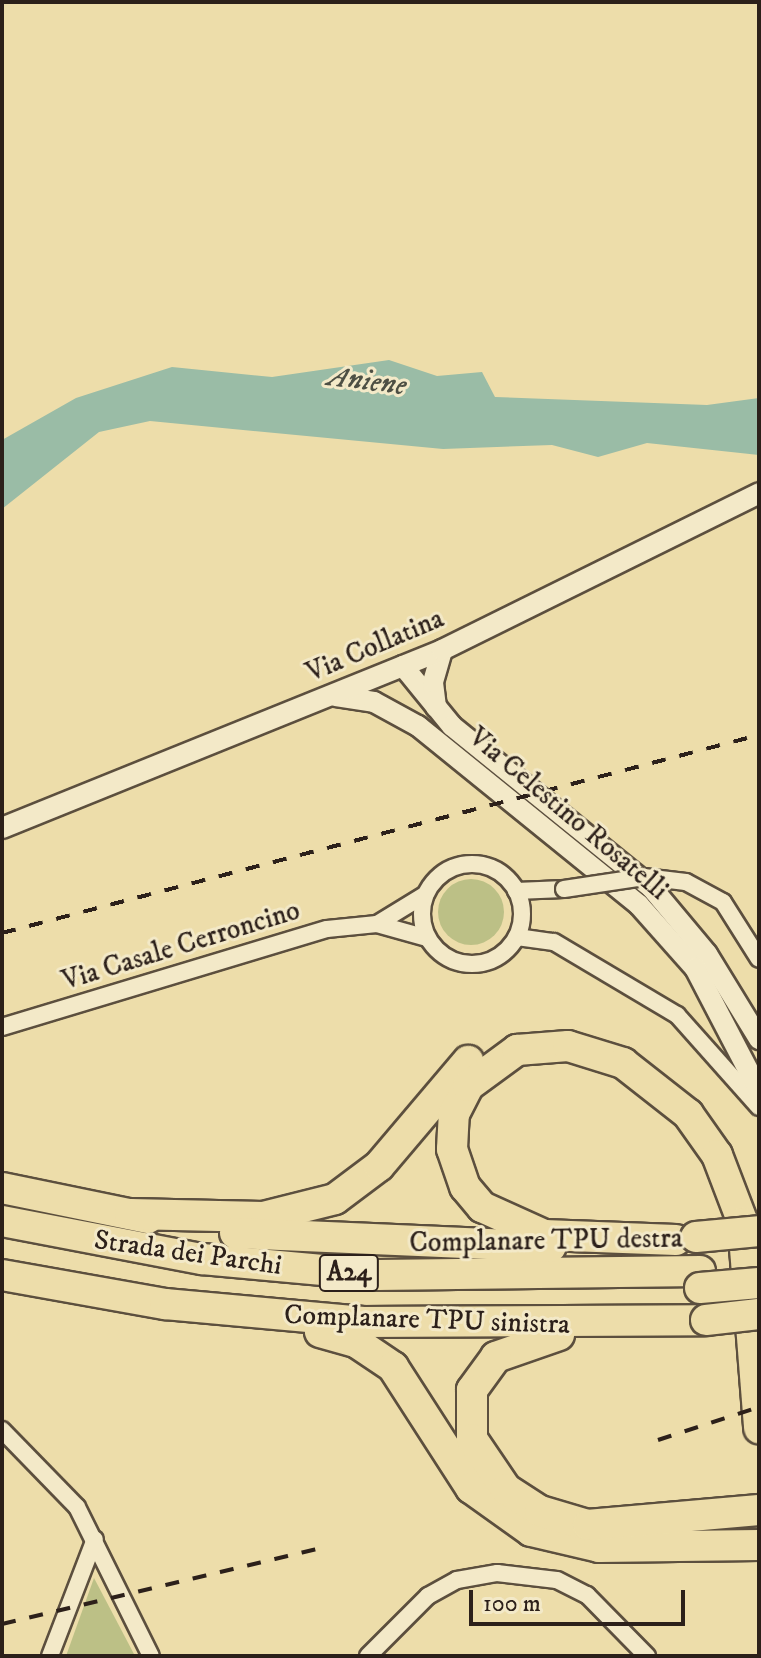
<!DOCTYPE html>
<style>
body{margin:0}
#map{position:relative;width:761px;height:1658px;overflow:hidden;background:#edddaa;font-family:"IM FELL DW Pica",serif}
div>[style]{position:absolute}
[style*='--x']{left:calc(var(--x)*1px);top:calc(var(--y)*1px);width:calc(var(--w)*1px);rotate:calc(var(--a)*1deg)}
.green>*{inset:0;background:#bcc086}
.round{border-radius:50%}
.water>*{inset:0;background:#9abca6}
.roads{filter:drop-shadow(2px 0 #5c4f3e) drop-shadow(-2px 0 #5c4f3e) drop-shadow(0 2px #5c4f3e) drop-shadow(0 -2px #5c4f3e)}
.minor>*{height:16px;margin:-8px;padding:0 8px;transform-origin:8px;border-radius:8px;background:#f3e9c8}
.minor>.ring{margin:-8px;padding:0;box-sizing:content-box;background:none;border:16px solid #f3e9c8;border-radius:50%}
.tertiary>*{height:20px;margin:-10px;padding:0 10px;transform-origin:10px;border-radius:10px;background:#f3e9c8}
.motorway>*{height:30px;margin:-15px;padding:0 15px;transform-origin:15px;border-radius:15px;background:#edddaa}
.rail>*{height:4px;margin-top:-2px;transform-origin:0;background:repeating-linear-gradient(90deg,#2c201a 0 14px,transparent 0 28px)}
.bridges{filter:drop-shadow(2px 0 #5c4f3e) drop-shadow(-2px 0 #5c4f3e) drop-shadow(0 2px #5c4f3e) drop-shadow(0 -2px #5c4f3e)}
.minor-bridge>*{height:16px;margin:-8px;padding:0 8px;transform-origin:8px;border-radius:8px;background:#f3e9c8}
.motorway-bridge>*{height:30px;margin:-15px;padding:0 15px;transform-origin:15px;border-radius:15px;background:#edddaa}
span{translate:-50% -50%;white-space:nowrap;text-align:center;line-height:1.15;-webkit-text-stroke:6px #f3e9c8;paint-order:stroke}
.shield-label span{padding:2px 6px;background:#f3e9c8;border:2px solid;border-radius:6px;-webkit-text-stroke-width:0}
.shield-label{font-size:26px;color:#2c201a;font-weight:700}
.street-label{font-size:28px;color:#2c201a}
.water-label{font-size:30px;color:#4d4f44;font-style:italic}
.frame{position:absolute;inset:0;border:4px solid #2c201a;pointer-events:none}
.scale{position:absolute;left:469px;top:1590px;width:216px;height:36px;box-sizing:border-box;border:4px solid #2c201a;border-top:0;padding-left:10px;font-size:24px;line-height:28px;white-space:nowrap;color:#2c201a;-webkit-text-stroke:6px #f3e9c8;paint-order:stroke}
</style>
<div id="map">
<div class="green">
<i class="round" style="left:438px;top:879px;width:66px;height:66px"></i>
<i style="clip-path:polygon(94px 1578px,135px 1656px,66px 1656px)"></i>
</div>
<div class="water">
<i style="clip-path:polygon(389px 360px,437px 376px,482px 372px,495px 397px,707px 405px,759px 398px,759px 455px,647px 443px,598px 457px,552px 445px,443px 449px,150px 421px,99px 432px,2px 509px,2px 440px,76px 398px,172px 367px,272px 377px)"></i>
</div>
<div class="roads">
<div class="minor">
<i class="ring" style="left:422px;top:864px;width:84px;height:84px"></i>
<i style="--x:516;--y:891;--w:48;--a:-2.4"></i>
<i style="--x:377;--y:924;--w:57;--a:-31.5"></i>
<i style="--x:517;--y:937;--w:37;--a:8"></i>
<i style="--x:554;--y:942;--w:143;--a:30.7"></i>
<i style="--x:677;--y:1015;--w:123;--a:48.3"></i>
<i style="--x:2;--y:1027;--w:339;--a:-16.8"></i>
<i style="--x:327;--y:929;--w:50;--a:-5.7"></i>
<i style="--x:377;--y:924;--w:52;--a:15.6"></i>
<i style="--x:2;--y:1430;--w:107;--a:45.8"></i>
<i style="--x:77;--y:1507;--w:166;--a:63.6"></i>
<i style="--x:50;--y:1656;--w:125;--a:-69"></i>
<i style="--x:368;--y:1656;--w:85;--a:-45"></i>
<i style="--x:428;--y:1596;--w:33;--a:-29"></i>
<i style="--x:457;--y:1580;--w:41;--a:-9.9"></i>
<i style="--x:497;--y:1573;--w:60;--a:6.7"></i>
<i style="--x:557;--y:1580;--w:34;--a:27"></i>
<i style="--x:587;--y:1595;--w:86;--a:45.5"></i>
</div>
<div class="tertiary">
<i style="--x:403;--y:666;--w:77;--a:50.8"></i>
<i style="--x:452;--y:726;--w:256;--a:39"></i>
<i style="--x:651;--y:887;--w:87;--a:50.1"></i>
<i style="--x:707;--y:954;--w:100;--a:58.5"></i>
<i style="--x:336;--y:696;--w:38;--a:9"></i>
<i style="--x:374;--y:702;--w:50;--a:28.6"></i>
<i style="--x:418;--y:726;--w:284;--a:39"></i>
<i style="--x:639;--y:905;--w:84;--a:48.4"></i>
<i style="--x:695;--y:968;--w:139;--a:62.5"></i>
<i style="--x:436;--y:707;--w:25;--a:-97"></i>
<i style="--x:433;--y:682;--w:33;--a:-74"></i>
<i style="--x:2;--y:828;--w:475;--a:-22"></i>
<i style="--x:442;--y:650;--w:354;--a:-26.3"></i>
</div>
<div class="motorway">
<i style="--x:2;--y:1188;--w:149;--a:11.6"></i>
<i style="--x:130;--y:1214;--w:133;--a:1.3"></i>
<i style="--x:263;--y:1217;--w:74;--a:-14"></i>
<i style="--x:335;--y:1199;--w:55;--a:-36.9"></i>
<i style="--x:379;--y:1166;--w:138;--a:-49.7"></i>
<i style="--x:2;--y:1221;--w:204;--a:10.8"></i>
<i style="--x:202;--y:1259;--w:176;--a:5.2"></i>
<i style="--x:377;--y:1275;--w:323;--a:-0.7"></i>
<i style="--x:235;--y:1233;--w:316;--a:2.5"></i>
<i style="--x:676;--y:1240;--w:132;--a:-177.8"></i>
<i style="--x:544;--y:1235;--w:68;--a:-155.7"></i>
<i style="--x:482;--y:1207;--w:26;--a:-130"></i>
<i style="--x:465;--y:1187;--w:40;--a:-108.9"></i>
<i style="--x:452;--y:1149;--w:35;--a:-87"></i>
<i style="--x:454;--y:1114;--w:31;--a:-63"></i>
<i style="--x:468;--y:1086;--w:61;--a:-36.3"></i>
<i style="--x:517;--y:1050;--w:51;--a:-4.5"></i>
<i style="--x:568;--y:1046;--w:58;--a:17.2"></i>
<i style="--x:623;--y:1063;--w:83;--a:38.1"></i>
<i style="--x:688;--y:1114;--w:50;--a:54.7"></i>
<i style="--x:717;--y:1155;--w:73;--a:69.1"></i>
<i style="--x:743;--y:1223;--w:206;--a:85.5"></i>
<i style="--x:2;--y:1275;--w:166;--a:10.1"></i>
<i style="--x:165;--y:1304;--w:199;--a:5.2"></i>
<i style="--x:363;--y:1322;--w:343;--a:-0.3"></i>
<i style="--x:320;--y:1332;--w:37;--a:16"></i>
<i style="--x:356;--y:1342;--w:45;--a:34"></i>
<i style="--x:393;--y:1367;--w:144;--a:57.2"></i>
<i style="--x:471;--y:1488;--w:74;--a:35.6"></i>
<i style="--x:531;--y:1531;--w:70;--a:13.2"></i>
<i style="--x:599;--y:1547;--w:160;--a:-0.7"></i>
<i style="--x:559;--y:1335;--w:67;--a:160.8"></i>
<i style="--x:496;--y:1357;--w:41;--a:126"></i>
<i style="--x:472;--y:1390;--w:49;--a:90"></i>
<i style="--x:472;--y:1439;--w:60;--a:55.8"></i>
<i style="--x:506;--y:1489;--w:40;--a:32.9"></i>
<i style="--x:540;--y:1511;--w:50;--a:16.3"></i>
<i style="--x:588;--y:1525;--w:172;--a:-5"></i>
</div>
</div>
<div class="rail">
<i style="--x:2;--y:933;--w:782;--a:-14.66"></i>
<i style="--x:658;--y:1440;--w:106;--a:-18.1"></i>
<i style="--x:2;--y:1624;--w:328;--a:-13.4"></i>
</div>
<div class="bridges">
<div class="minor-bridge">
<i style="--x:564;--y:889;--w:81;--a:-8.5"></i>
<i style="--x:644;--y:877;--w:42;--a:6.8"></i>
<i style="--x:686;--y:882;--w:42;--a:28.4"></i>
<i style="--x:723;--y:902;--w:67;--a:57.7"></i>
</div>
<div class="motorway-bridge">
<i style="--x:696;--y:1237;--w:63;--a:-5.4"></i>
<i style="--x:700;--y:1288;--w:59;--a:-4.8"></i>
<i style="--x:706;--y:1320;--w:53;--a:-6.5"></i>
</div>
</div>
<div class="shield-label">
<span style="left:349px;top:1273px">A24</span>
</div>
<div class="street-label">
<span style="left:375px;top:646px;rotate:-23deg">Via Collatina</span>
<span style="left:568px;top:814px;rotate:40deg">Via Celestino Rosatelli</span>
<span style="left:181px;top:946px;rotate:-17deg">Via Casale Cerroncino</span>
<span style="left:546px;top:1241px;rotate:-1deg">Complanare TPU destra</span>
<span style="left:188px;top:1253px;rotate:8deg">Strada dei Parchi</span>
<span style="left:427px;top:1320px;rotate:2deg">Complanare TPU sinistra</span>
</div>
<div class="water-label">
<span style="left:367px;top:382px;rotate:7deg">Aniene</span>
</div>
<div class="frame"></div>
<div class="scale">100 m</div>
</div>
